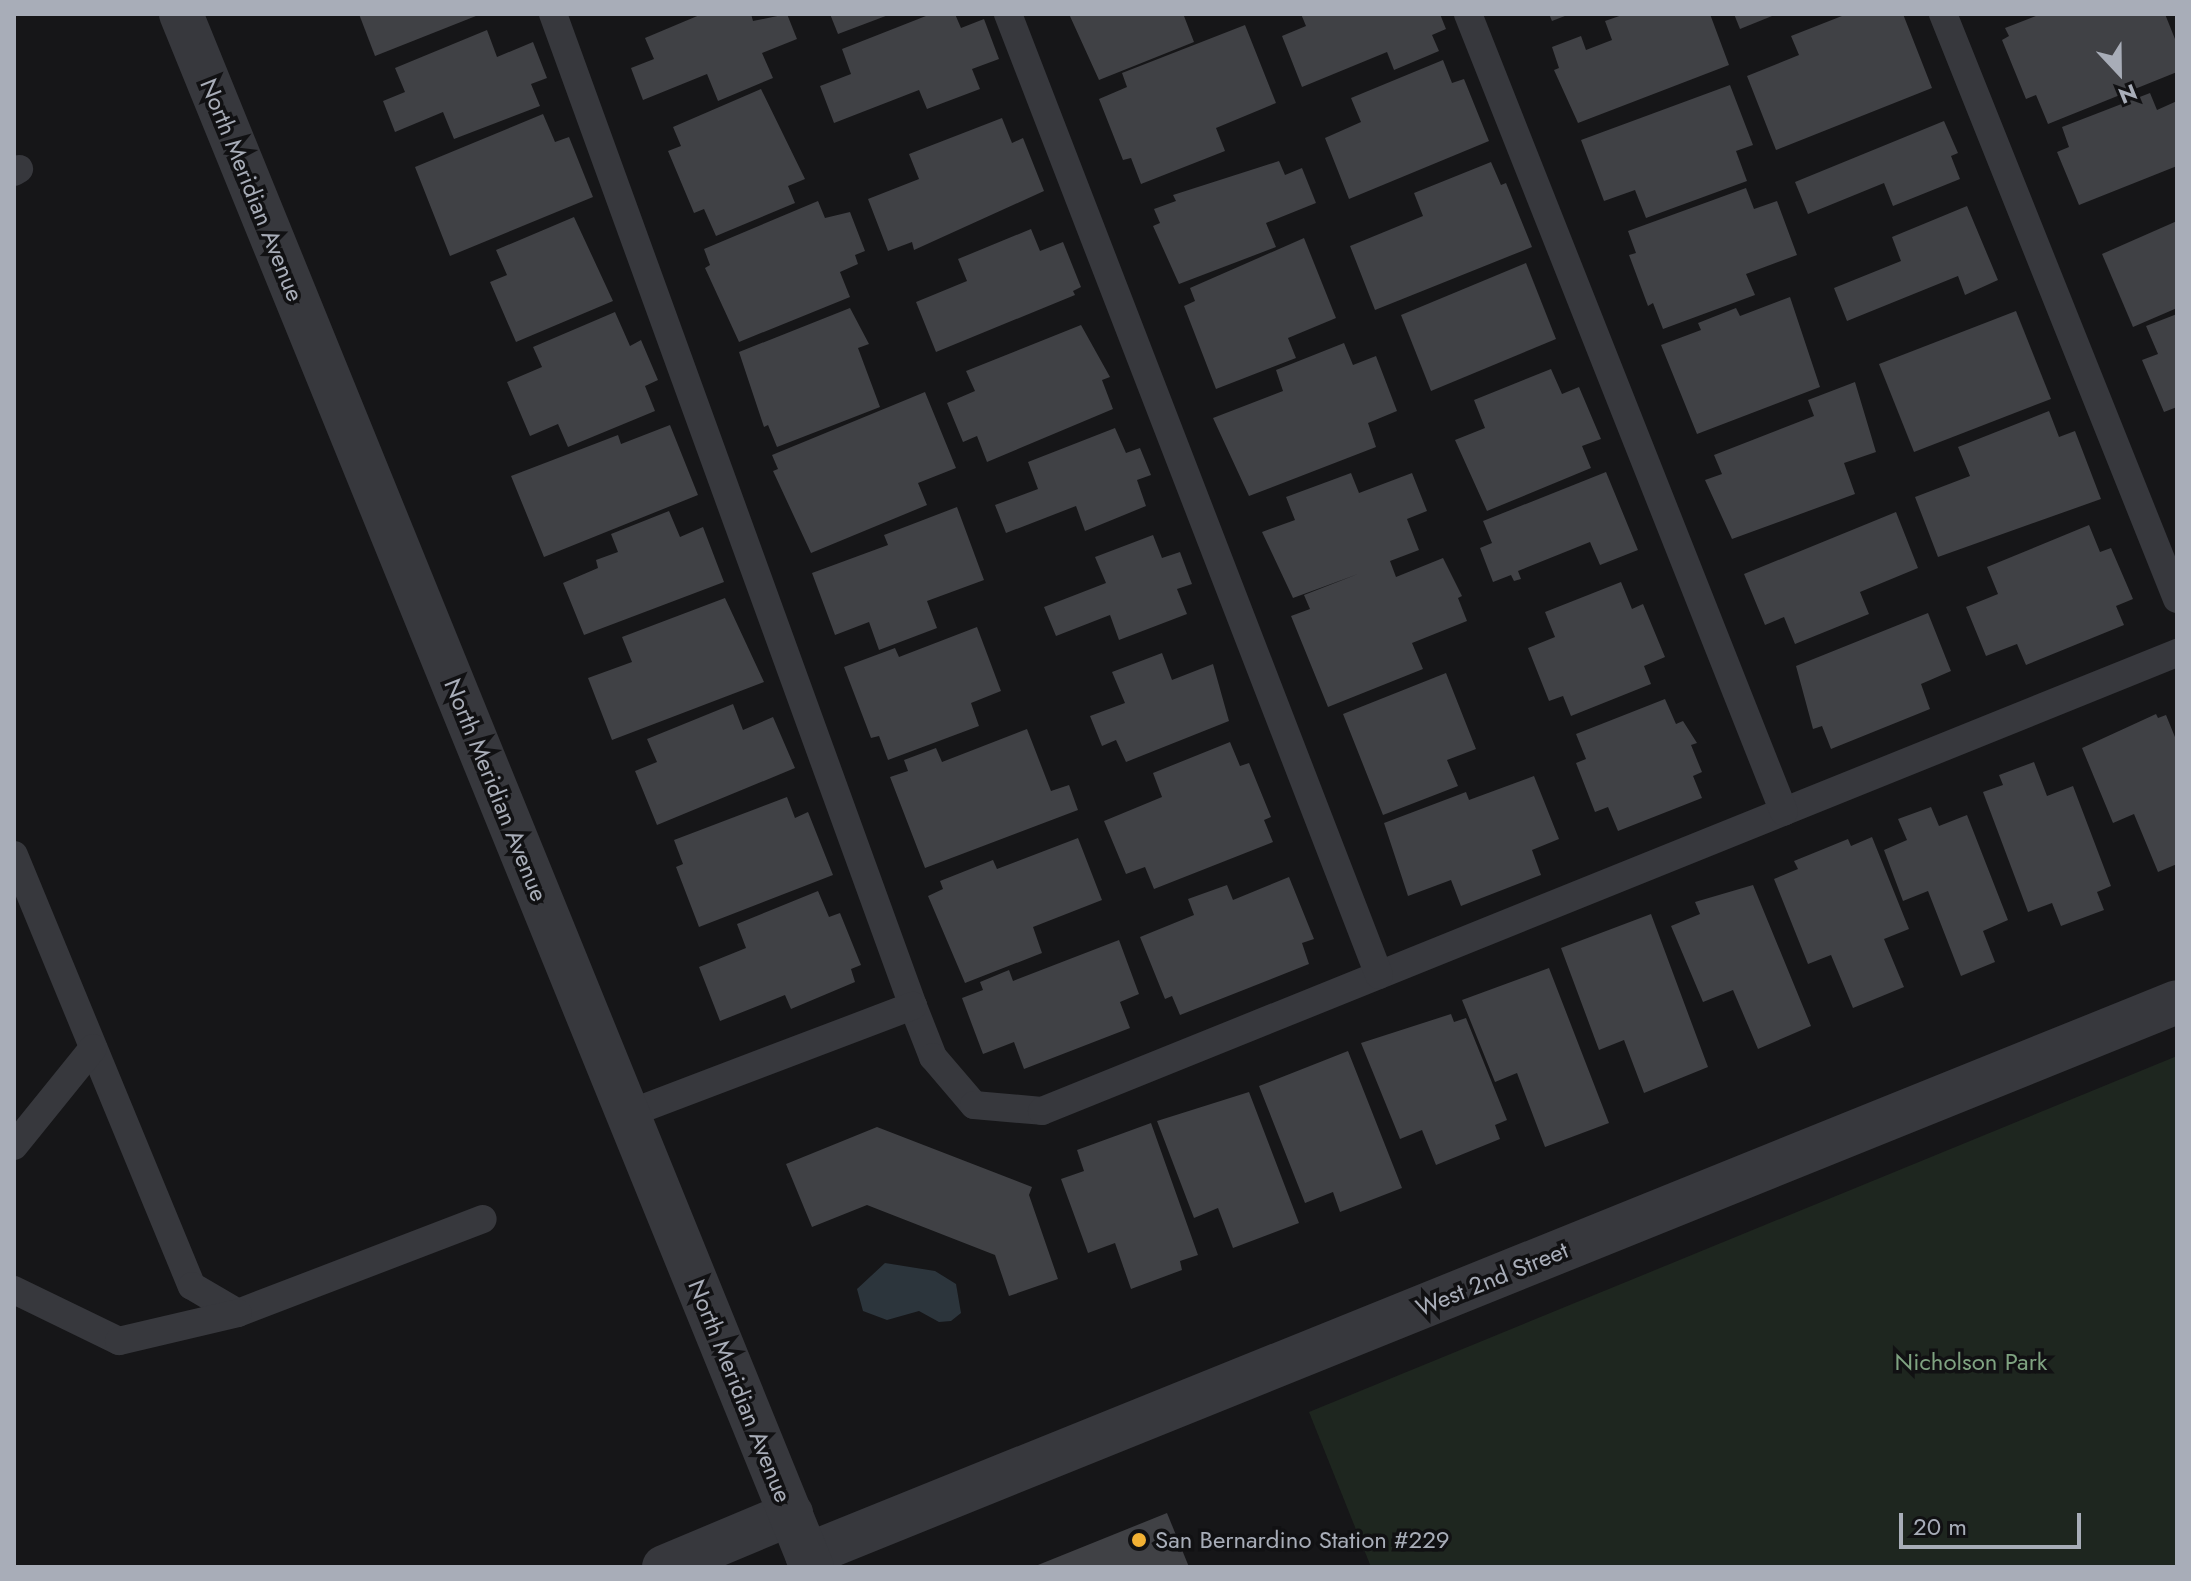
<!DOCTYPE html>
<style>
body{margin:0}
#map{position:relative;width:2191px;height:1581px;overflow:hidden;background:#161618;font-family:Jost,sans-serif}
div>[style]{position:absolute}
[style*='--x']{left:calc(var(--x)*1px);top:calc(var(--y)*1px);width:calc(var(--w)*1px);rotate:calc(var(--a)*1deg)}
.green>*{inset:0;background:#1e261f}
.water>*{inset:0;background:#2c353c}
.building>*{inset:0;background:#404145}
.service>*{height:28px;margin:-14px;padding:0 14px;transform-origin:14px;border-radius:14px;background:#37383d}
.minor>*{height:44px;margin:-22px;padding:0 22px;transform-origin:22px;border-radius:22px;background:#37383d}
.tertiary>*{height:44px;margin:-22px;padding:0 22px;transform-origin:22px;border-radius:22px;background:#37383d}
.dots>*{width:22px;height:22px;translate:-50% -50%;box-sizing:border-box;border:4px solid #111113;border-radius:50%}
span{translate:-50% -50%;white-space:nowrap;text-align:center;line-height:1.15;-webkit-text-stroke:7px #111113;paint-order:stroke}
.street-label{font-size:24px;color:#a8adb8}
.park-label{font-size:24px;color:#7fa381}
.poi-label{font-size:24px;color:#a8adb8}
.left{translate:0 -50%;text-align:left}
.frame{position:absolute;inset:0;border:16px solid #a8adb8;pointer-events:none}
.north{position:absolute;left:2079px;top:32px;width:80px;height:80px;-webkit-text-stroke:6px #111113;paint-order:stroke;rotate:158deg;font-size:22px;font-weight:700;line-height:32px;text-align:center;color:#a8adb8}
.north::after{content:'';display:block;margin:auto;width:28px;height:36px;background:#a8adb8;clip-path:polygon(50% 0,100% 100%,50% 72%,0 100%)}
.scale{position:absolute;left:1899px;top:1513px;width:182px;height:36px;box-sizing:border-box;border:4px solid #a8adb8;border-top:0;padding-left:10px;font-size:24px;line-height:28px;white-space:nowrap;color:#a8adb8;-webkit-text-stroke:6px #111113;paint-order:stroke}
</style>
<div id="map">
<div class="green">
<i style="clip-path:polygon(2177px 1056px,2177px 1567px,1371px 1567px,1309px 1412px)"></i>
</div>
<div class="water">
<i style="clip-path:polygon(885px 1263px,935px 1271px,956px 1284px,961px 1313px,951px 1321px,939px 1322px,919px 1311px,887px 1320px,863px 1311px,857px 1289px)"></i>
</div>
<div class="building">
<i style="clip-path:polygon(359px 14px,481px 14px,375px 56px)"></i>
<i style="clip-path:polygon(702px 14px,751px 14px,753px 21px,787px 14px,797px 39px,762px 53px,773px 78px,718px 101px,707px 74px,643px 100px,631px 68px,654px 59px,645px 38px)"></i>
<i style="clip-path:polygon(830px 14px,891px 14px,838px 34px)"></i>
<i style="clip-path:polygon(931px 14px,955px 14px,961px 28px,984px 19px,999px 59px,972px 69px,980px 89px,927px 109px,919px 90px,834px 123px,820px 86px,851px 74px,842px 49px)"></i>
<i style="clip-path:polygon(1069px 14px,1190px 14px,1184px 16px,1194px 42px,1099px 80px)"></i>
<i style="clip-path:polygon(1301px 14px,1440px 14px,1446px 29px,1432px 35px,1439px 51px,1394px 70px,1387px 52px,1302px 87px,1282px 36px,1306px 26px)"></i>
<i style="clip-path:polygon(1549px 14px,1570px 14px,1552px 21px)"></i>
<i style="clip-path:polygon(1625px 14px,1710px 14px,1729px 65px,1578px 123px,1554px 70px,1559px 68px,1552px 47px,1581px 36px,1586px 50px,1612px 40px,1605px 21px)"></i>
<i style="clip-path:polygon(1734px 14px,1777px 14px,1740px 29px)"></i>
<i style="clip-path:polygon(1847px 14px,1903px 14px,1932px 88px,1776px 150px,1747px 76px,1799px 55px,1791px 36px)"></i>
<i style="clip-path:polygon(2041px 14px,2165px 14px,2177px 44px,2177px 72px,2048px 124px,2036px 95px,2026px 99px,2002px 40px,2009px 36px,2005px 28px)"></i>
<i style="clip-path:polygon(1245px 25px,1276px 103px,1216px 128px,1225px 151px,1141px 184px,1131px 158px,1123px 160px,1099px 99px,1127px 87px,1122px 73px)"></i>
<i style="clip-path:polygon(487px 30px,497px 57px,533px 42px,547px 78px,531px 84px,540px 106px,454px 139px,443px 112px,395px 132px,383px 101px,405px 92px,395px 68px)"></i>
<i style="clip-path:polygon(1443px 60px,1452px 83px,1464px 79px,1489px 141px,1349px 199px,1325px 138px,1361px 122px,1351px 98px)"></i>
<i style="clip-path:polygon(1730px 85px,1753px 145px,1736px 151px,1747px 181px,1646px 218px,1635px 190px,1604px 201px,1581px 140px)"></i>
<i style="clip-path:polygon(761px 89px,805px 179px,788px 186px,795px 203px,716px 236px,704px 209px,694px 213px,668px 151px,681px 146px,673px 127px)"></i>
<i style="clip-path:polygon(2150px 93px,2157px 110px,2177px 101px,2177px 166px,2079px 205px,2057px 152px,2069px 147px,2062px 127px)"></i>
<i style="clip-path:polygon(543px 114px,555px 142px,569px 137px,593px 197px,450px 256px,415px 167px)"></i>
<i style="clip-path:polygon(1002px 118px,1012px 143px,1023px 138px,1044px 191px,914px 250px,912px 242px,888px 251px,868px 199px,919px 179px,909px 154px)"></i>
<i style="clip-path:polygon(1944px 121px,1958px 153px,1951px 156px,1960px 179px,1893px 206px,1884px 183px,1808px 214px,1795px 182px)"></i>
<i style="clip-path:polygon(1279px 161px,1285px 175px,1302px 168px,1316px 203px,1266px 223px,1276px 247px,1179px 284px,1153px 226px,1160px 223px,1154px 209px,1176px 201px,1173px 195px)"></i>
<i style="clip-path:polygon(1491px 162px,1501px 185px,1506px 183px,1532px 247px,1375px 310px,1350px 246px,1423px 216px,1414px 193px)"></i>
<i style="clip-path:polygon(1746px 188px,1754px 209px,1777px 201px,1797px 255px,1746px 274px,1755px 295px,1663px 329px,1653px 303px,1648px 306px,1629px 255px,1636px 253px,1628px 231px)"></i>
<i style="clip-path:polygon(818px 201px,825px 218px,850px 212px,865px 251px,855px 255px,858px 264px,840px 272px,850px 297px,739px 342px,705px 268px,710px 265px,704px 249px)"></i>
<i style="clip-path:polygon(1967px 206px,1998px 280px,1965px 295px,1958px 276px,1847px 321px,1834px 288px,1901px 261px,1892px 237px)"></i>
<i style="clip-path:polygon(574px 217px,613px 301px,516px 342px,490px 282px,507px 275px,496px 250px)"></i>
<i style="clip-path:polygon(2177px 221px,2177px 308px,2133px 327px,2102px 254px)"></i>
<i style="clip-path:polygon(1031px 229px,1040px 251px,1063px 242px,1081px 287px,1073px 291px,1075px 295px,936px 352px,916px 302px,967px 281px,958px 259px)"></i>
<i style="clip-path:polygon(1304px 238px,1336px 318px,1288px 338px,1296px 358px,1216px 389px,1184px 306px,1195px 301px,1190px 288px)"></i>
<i style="clip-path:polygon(1526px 263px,1556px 339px,1431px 391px,1401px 315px)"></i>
<i style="clip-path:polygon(1790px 297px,1820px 387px,1697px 434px,1661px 345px,1701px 330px,1698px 323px,1736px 308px,1740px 316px)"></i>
<i style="clip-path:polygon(850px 308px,869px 344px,858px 348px,880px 407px,777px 447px,768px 425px,764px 427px,739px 352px)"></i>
<i style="clip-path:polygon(2016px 311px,2051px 399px,1914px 452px,1879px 364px)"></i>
<i style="clip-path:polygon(615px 312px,630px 346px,641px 340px,658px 380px,645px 386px,655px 411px,568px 447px,558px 424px,530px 436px,507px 382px,542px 367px,533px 347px)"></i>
<i style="clip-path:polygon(2177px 314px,2177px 407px,2164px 412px,2142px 360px,2158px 354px,2146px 326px)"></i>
<i style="clip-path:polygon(1081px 325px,1110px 377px,1102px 380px,1113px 409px,987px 462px,977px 436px,963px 442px,947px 403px,975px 391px,966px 371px)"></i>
<i style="clip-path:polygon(1344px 343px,1353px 365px,1376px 356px,1397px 411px,1368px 423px,1376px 447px,1249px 496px,1213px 418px,1283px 391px,1276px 370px)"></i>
<i style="clip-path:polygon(1551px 369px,1562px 394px,1579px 387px,1601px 439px,1582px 446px,1591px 468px,1487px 511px,1455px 440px,1485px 428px,1474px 400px)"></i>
<i style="clip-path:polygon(1855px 382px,1876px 452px,1844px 463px,1855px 494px,1732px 539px,1705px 480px,1722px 474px,1714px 455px,1814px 416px,1808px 400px)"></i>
<i style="clip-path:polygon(925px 392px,956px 468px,918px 483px,927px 505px,811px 553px,773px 471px,778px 469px,772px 455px)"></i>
<i style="clip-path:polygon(2049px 411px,2059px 437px,2075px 431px,2101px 499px,1938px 557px,1915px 497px,1970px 476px,1958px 447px)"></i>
<i style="clip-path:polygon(670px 425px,698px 495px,544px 557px,511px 476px,618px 435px,621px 444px)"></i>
<i style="clip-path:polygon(1115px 428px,1126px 453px,1140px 448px,1151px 475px,1137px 480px,1146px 506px,1085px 531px,1076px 506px,1006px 533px,995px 505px,1038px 489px,1028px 462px)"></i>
<i style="clip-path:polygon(1606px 472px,1638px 550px,1600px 565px,1590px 542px,1518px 571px,1521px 579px,1514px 581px,1511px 575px,1493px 582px,1480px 548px,1492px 543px,1483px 521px)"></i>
<i style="clip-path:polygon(1351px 473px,1359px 493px,1412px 473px,1427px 511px,1407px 519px,1419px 550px,1390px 561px,1396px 577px,1443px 558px,1462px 596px,1458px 598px,1467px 621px,1412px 643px,1423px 669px,1328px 707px,1291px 616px,1310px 609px,1304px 595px,1358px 574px,1293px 598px,1262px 532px,1295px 520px,1286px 497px)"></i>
<i style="clip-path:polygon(957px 507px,984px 580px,927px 601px,937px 628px,879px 650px,869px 622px,835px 635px,812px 573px,888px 545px,884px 535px)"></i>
<i style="clip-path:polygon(669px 511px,680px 537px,703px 527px,724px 582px,584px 635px,563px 583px,598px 568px,596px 560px,618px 552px,611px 534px)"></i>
<i style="clip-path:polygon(1896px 512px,1918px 568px,1860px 592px,1869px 614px,1795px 644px,1784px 617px,1765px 625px,1744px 574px)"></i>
<i style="clip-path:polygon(2089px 525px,2100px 552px,2111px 548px,2133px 599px,2116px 606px,2124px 625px,2026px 665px,2017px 644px,1986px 656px,1966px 607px,1998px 594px,1987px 567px)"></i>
<i style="clip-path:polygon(1153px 535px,1162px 558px,1180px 552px,1192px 584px,1177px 589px,1187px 614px,1119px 640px,1110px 615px,1056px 636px,1044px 607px,1106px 583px,1095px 557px)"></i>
<i style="clip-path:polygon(1621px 582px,1632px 609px,1643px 604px,1665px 657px,1644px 666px,1651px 684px,1571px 716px,1563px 696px,1549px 701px,1528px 648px,1555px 637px,1545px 612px)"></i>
<i style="clip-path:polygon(725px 598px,764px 682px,612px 740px,588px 678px,632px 662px,622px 637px)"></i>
<i style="clip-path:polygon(1928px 613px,1951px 671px,1921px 684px,1930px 709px,1831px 749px,1822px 726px,1813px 729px,1796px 666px)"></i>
<i style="clip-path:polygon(977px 627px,1001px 691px,971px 703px,979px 726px,888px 760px,879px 736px,871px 738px,844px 667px,895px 648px,899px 657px)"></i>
<i style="clip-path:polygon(1162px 653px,1172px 680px,1213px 664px,1229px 721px,1126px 762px,1116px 740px,1102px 746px,1090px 716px,1125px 703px,1112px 672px)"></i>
<i style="clip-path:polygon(1446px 673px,1476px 749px,1447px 760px,1458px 786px,1383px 815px,1343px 714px)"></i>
<i style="clip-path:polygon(1665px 699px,1676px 724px,1683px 721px,1697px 743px,1691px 745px,1702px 772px,1693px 776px,1702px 798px,1618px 831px,1608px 807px,1595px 812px,1576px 763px,1586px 759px,1576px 734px)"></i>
<i style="clip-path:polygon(733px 704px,743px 730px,773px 717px,795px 768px,657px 825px,635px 771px,657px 762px,647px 739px)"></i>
<i style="clip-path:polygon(2156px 714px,2158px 718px,2166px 715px,2177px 742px,2177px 864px,2158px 872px,2134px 814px,2113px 823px,2082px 748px)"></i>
<i style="clip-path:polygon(1027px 729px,1051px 791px,1069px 785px,1078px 810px,925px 868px,890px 777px,908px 771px,904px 760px,936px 748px,942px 762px)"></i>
<i style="clip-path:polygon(1230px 742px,1240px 766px,1249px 763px,1271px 817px,1264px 820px,1273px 842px,1154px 889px,1145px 867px,1126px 874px,1104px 821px,1162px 797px,1153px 773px)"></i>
<i style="clip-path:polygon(2034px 762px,2047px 796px,2073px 786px,2111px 886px,2097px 892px,2104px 910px,2061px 926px,2052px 903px,2028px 912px,1983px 792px,2003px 785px,1999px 775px)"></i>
<i style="clip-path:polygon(1534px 776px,1559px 839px,1532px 850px,1541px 875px,1461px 906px,1451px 880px,1408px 896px,1384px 823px,1466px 792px,1469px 800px)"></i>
<i style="clip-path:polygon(787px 797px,795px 818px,808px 812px,833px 875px,699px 927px,676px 867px,683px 864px,674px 840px)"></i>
<i style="clip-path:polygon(1931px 807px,1939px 826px,1967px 815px,2008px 920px,1983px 931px,1995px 962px,1961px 976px,1928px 891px,1903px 901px,1884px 850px,1907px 840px,1898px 819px)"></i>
<i style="clip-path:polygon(1872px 837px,1909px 929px,1884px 939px,1904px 987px,1853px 1008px,1831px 955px,1808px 964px,1774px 879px,1798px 869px,1794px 861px,1848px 839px,1851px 846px)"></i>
<i style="clip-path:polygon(1078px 838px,1102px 900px,1033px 927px,1042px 953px,965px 983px,928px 896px,943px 889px,940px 881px,993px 860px,997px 869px)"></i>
<i style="clip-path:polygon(1289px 877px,1314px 939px,1302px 943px,1309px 964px,1180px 1015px,1172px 996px,1165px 999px,1140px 937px,1194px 915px,1188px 899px,1227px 885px,1233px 900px)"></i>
<i style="clip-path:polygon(1753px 885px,1811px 1026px,1758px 1049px,1733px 990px,1703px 1002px,1671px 926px,1700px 914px,1695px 902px)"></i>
<i style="clip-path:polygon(818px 891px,829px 917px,840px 913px,861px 965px,851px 969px,855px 982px,791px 1009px,785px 995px,720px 1021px,699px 967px,746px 948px,737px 924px)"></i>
<i style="clip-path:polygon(1651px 914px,1708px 1067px,1644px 1093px,1624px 1040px,1599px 1050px,1561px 948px)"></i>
<i style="clip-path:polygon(1119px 940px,1139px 994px,1120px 1002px,1130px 1028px,1024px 1069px,1014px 1042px,983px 1054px,962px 998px,983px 990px,980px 982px,1009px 970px,1013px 981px)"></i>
<i style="clip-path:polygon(1549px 968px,1609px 1123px,1545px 1147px,1517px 1073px,1495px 1082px,1462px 1000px)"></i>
<i style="clip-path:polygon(1451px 1014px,1454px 1022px,1466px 1018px,1507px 1120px,1495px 1125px,1500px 1139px,1436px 1165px,1422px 1130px,1400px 1139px,1361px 1043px)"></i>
<i style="clip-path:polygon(1348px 1051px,1402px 1188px,1340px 1212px,1333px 1192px,1305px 1203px,1259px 1086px)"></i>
<i style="clip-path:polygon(1249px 1092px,1299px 1223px,1233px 1248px,1218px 1208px,1194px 1218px,1157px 1121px)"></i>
<i style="clip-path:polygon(1151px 1123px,1198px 1255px,1180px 1261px,1182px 1270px,1131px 1289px,1115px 1243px,1088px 1253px,1061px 1179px,1084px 1171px,1077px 1150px)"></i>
<i style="clip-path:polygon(877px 1127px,1032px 1187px,1029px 1195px,1058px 1279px,1009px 1296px,995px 1255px,867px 1205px,812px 1227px,786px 1164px)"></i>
<i style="clip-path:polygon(1167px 1513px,1189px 1567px,1033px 1567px)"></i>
</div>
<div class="service">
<i style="--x:553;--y:14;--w:1055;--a:70.05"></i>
<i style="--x:913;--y:1006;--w:55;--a:68.6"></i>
<i style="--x:933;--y:1057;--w:63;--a:49.5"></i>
<i style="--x:974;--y:1105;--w:68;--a:5"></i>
<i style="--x:1042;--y:1111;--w:1224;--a:-21.98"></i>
<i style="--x:1008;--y:14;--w:1030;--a:68.89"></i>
<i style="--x:1468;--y:14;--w:858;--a:68.4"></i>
<i style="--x:1943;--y:14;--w:630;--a:68.2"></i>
<i style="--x:14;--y:172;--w:6;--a:-31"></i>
<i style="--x:14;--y:855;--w:466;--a:67.6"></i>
<i style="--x:192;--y:1286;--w:53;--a:30.4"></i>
<i style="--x:238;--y:1313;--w:262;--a:-21"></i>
<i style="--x:628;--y:1114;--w:305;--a:-20.8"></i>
<i style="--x:14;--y:1146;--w:126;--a:-51.1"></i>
<i style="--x:14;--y:1290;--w:117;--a:25.9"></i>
<i style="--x:119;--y:1341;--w:122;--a:-13.2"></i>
</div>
<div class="minor">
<i style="--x:807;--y:1555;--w:1477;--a:-21.98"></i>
<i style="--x:664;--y:1567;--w:138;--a:-22.7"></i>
</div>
<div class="tertiary">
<i style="--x:181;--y:14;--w:1676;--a:67.89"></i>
</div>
<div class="dots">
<i style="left:1139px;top:1540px;background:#f2b134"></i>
</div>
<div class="street-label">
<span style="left:252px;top:190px;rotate:68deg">North Meridian Avenue</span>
<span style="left:496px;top:790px;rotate:68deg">North Meridian Avenue</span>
<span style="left:1492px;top:1279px;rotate:-22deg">West 2nd Street</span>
<span style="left:740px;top:1391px;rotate:68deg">North Meridian Avenue</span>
</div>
<div class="park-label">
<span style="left:1971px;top:1362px">Nicholson Park</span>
</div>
<div class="poi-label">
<span class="left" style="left:1155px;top:1540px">San Bernardino Station #229</span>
</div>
<div class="frame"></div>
<div class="north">N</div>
<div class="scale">20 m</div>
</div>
